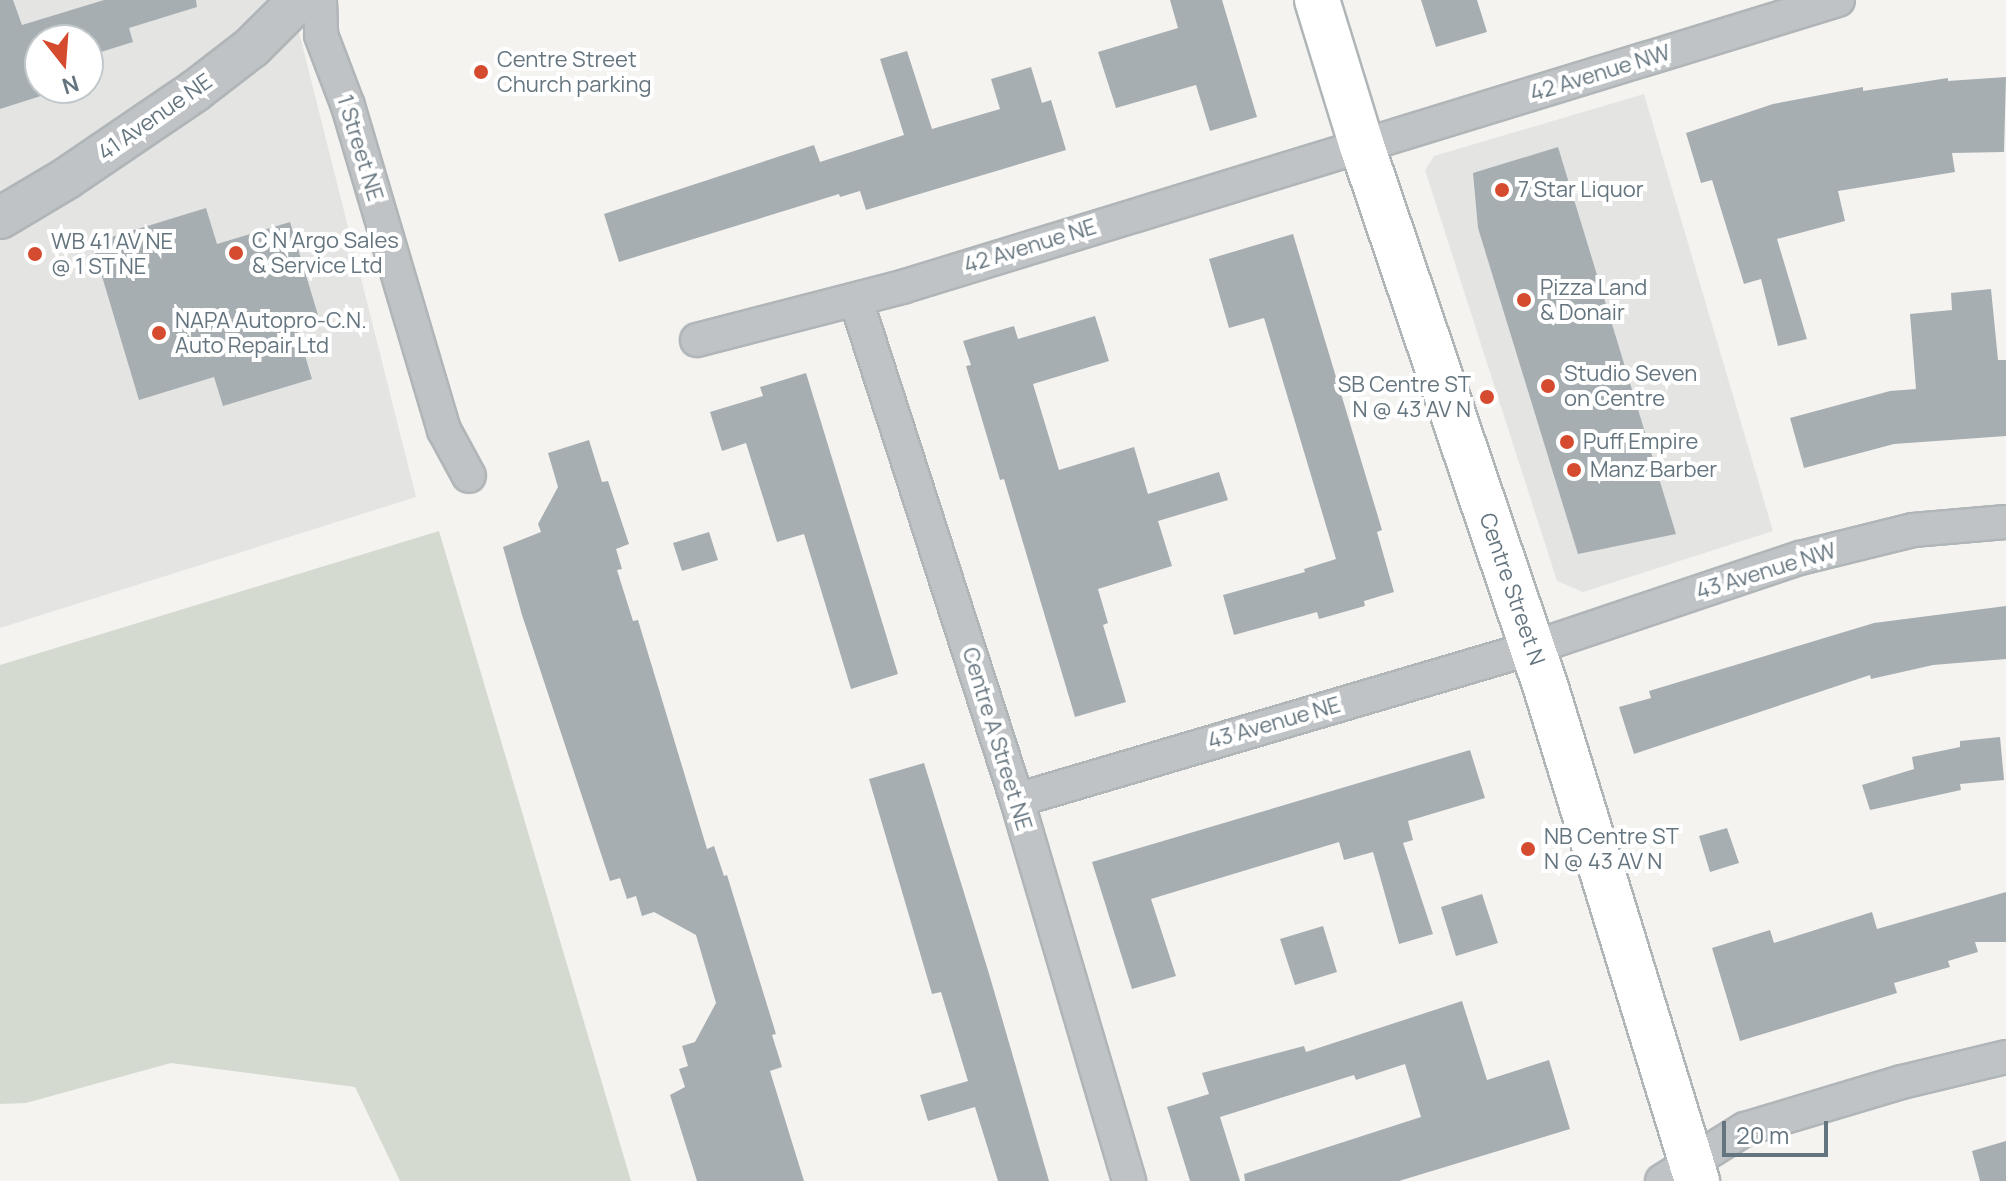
<!DOCTYPE html>
<style>
body{margin:0}
#map{position:relative;width:2006px;height:1181px;overflow:hidden;background:#f4f3f0;font-family:Manrope,sans-serif}
div>[style]{position:absolute}
[style*='--x']{left:calc(var(--x)*1px);top:calc(var(--y)*1px);width:calc(var(--w)*1px);rotate:calc(var(--a)*1deg)}
.built>*{inset:0;background:#e4e5e3}
.green>*{inset:0;background:#d5dad1}
.building>*{inset:0;background:#a7aeb2}
.roads{filter:drop-shadow(2px 0 #b0b5b8) drop-shadow(-2px 0 #b0b5b8) drop-shadow(0 2px #b0b5b8) drop-shadow(0 -2px #b0b5b8)}
.minor>*{height:32px;margin:-16px;padding:0 16px;transform-origin:16px;border-radius:16px;background:#bfc3c6}
.tertiary>*{height:40px;margin:-20px;padding:0 20px;transform-origin:20px;border-radius:20px;background:#bfc3c6}
.secondary>*{height:44px;margin:-22px;padding:0 22px;transform-origin:22px;border-radius:22px;background:#fff}
.dots>*{width:22px;height:22px;translate:-50% -50%;box-sizing:border-box;border:4px solid #fff;border-radius:50%}
span{translate:-50% -50%;white-space:nowrap;text-align:center;line-height:1.15;-webkit-text-stroke:8px #fff;paint-order:stroke}
.poi-label{font-size:22px;color:#65757f}
.left{translate:0 -50%;text-align:left}
.right{translate:-100% -50%;text-align:right}
.street-label{font-size:22px;color:#65757f}
.north{position:absolute;left:24px;top:24px;width:80px;height:80px;box-sizing:border-box;background:#fff;border:2px solid #c1c8cc;border-radius:50%;rotate:163deg;font-size:22px;font-weight:700;line-height:32px;text-align:center;color:#65757f}
.north::after{content:'';display:block;margin:auto;width:28px;height:36px;background:#d54b2f;clip-path:polygon(50% 0,100% 100%,50% 72%,0 100%)}
.scale{position:absolute;left:1722px;top:1121px;width:106px;height:36px;box-sizing:border-box;border:4px solid #65757f;border-top:0;padding-left:10px;font-size:24px;line-height:28px;white-space:nowrap;color:#65757f;-webkit-text-stroke:6px #fff;paint-order:stroke}
</style>
<div id="map">
<div class="built">
<i style="clip-path:polygon(evenodd,0 0,291px 0,416px 497px,0 628px,0 0,40px 40px,88px 40px,88px 88px,40px 88px,40px 40px)"></i>
<i style="clip-path:polygon(1644px 94px,1773px 531px,1583px 592px,1557px 581px,1425px 170px,1434px 156px)"></i>
</div>
<div class="green">
<i style="clip-path:polygon(439px 531px,631px 1181px,400px 1181px,355px 1087px,171px 1063px,26px 1103px,0 1104px,0 665px)"></i>
</div>
<div class="building">
<i style="clip-path:polygon(0 0,13px 0,22px 25px,104px 0,196px 0,197px 7px,129px 28px,133px 42px,88px 56px,88px 40px,40px 40px,40px 70px,36px 71px,44px 95px,0 109px)"></i>
<i style="clip-path:polygon(1170px 0,1222px 0,1257px 117px,1210px 131px,1196px 85px,1116px 108px,1098px 52px,1178px 28px)"></i>
<i style="clip-path:polygon(1421px 0,1477px 0,1487px 32px,1436px 47px)"></i>
<i style="clip-path:polygon(907px 51px,932px 129px,1000px 109px,991px 79px,1031px 67px,1042px 103px,1051px 100px,1066px 150px,866px 210px,860px 191px,840px 197px,839px 194px,619px 262px,604px 214px,814px 145px,820px 162px,904px 135px,880px 59px)"></i>
<i style="clip-path:polygon(2006px 77px,2004px 152px,1952px 153px,1955px 172px,1838px 191px,1845px 221px,1777px 239px,1807px 339px,1778px 346px,1761px 279px,1744px 284px,1712px 180px,1701px 183px,1686px 133px,1773px 104px,1863px 87px,1863px 91px,1948px 78px,1948px 81px)"></i>
<i style="clip-path:polygon(1558px 147px,1676px 534px,1578px 554px,1478px 228px,1473px 173px)"></i>
<i style="clip-path:polygon(206px 208px,217px 244px,290px 222px,318px 315px,295px 322px,312px 379px,223px 406px,214px 377px,139px 400px,92px 243px)"></i>
<i style="clip-path:polygon(1293px 234px,1382px 530px,1377px 532px,1394px 592px,1364px 601px,1365px 606px,1319px 619px,1317px 612px,1234px 635px,1223px 595px,1305px 572px,1304px 569px,1336px 559px,1264px 318px,1229px 328px,1209px 259px)"></i>
<i style="clip-path:polygon(1991px 289px,1998px 360px,2006px 360px,2006px 436px,1894px 444px,1804px 468px,1790px 418px,1890px 391px,1916px 389px,1910px 314px,1952px 310px,1951px 293px)"></i>
<i style="clip-path:polygon(1095px 316px,1109px 361px,1033px 384px,1059px 470px,1134px 447px,1148px 494px,1219px 472px,1228px 500px,1158px 521px,1172px 566px,1098px 589px,1108px 623px,1103px 625px,1126px 702px,1075px 717px,1004px 479px,1000px 480px,966px 366px,971px 365px,963px 341px,1014px 326px,1018px 339px)"></i>
<i style="clip-path:polygon(806px 373px,898px 674px,851px 689px,804px 534px,777px 542px,746px 443px,722px 451px,710px 412px,763px 396px,760px 387px)"></i>
<i style="clip-path:polygon(589px 440px,602px 482px,608px 481px,629px 544px,616px 549px,622px 569px,617px 570px,633px 621px,638px 620px,707px 849px,714px 846px,724px 876px,727px 875px,776px 1034px,772px 1035px,782px 1067px,770px 1071px,804px 1181px,697px 1181px,670px 1095px,685px 1087px,679px 1069px,688px 1066px,682px 1046px,695px 1042px,716px 1003px,696px 935px,654px 912px,642px 916px,636px 896px,627px 899px,620px 878px,610px 881px,522px 615px,503px 547px,541px 532px,538px 524px,558px 487px,548px 453px)"></i>
<i style="clip-path:polygon(709px 532px,718px 560px,682px 571px,673px 543px)"></i>
<i style="clip-path:polygon(2006px 606px,2006px 659px,1933px 665px,1871px 679px,1870px 675px,1634px 754px,1619px 707px,1651px 698px,1649px 691px,1874px 623px)"></i>
<i style="clip-path:polygon(2000px 737px,2004px 780px,1960px 784px,1961px 790px,1870px 810px,1862px 785px,1914px 769px,1912px 757px,1960px 747px,1960px 741px)"></i>
<i style="clip-path:polygon(1470px 750px,1485px 798px,1408px 821px,1413px 840px,1403px 843px,1433px 934px,1399px 944px,1373px 852px,1344px 860px,1339px 842px,1151px 899px,1176px 976px,1132px 989px,1092px 862px)"></i>
<i style="clip-path:polygon(924px 763px,990px 977px,1049px 1181px,998px 1181px,975px 1107px,928px 1121px,920px 1095px,968px 1081px,941px 992px,932px 994px,869px 779px)"></i>
<i style="clip-path:polygon(1727px 828px,1739px 863px,1710px 872px,1699px 836px)"></i>
<i style="clip-path:polygon(2006px 892px,2006px 942px,1975px 942px,1978px 952px,1948px 961px,1950px 967px,1894px 983px,1897px 993px,1740px 1041px,1712px 948px,1770px 930px,1774px 943px,1872px 912px,1877px 929px)"></i>
<i style="clip-path:polygon(1482px 894px,1498px 943px,1456px 956px,1441px 907px)"></i>
<i style="clip-path:polygon(1323px 926px,1337px 972px,1295px 985px,1280px 939px)"></i>
<i style="clip-path:polygon(1462px 1001px,1487px 1080px,1549px 1060px,1570px 1129px,1399px 1181px,1245px 1181px,1244px 1174px,1421px 1117px,1405px 1064px,1356px 1080px,1354px 1075px,1220px 1117px,1240px 1181px,1190px 1181px,1167px 1107px,1209px 1094px,1202px 1073px,1304px 1046px,1306px 1052px)"></i>
<i style="clip-path:polygon(2006px 1141px,2006px 1181px,1980px 1181px,1972px 1151px)"></i>
</div>
<div class="roads">
<div class="minor">
<i style="--x:320;--y:0;--w:35;--a:88"></i>
<i style="--x:321;--y:35;--w:76;--a:69.2"></i>
<i style="--x:348;--y:106;--w:338;--a:73.5"></i>
<i style="--x:444;--y:430;--w:52;--a:61.5"></i>
<i style="--x:856;--y:300;--w:525;--a:72.15"></i>
<i style="--x:1017;--y:800;--w:397;--a:73.6"></i>
<i style="--x:697;--y:340;--w:212;--a:-14.5"></i>
<i style="--x:902;--y:287;--w:979;--a:-17.05"></i>
<i style="--x:1017;--y:800;--w:537;--a:-16.44"></i>
<i style="--x:1532;--y:648;--w:283;--a:-18.6"></i>
<i style="--x:1800;--y:558;--w:116;--a:-13.9"></i>
<i style="--x:1913;--y:530;--w:93;--a:-4.9"></i>
<i style="--x:1662;--y:1181;--w:98;--a:-32.1"></i>
<i style="--x:1745;--y:1129;--w:164;--a:-16.7"></i>
<i style="--x:1902;--y:1082;--w:107;--a:-13.5"></i>
</div>
<div class="tertiary">
<i style="--x:0;--y:218;--w:78;--a:-30.8"></i>
<i style="--x:67;--y:178;--w:155;--a:-34.2"></i>
<i style="--x:195;--y:91;--w:72;--a:-37.7"></i>
<i style="--x:252;--y:47;--w:66;--a:-45"></i>
</div>
<div class="secondary">
<i style="--x:1317;--y:0;--w:153;--a:72.9"></i>
<i style="--x:1362;--y:146;--w:572;--a:71.25"></i>
<i style="--x:1546;--y:688;--w:516;--a:72.97"></i>
</div>
</div>
<div class="dots">
<i style="left:481px;top:72px;background:#d54b2f"></i>
<i style="left:1502px;top:190px;background:#d54b2f"></i>
<i style="left:236px;top:253px;background:#d54b2f"></i>
<i style="left:35px;top:254px;background:#d54b2f"></i>
<i style="left:1524px;top:300px;background:#d54b2f"></i>
<i style="left:159px;top:333px;background:#d54b2f"></i>
<i style="left:1548px;top:386px;background:#d54b2f"></i>
<i style="left:1487px;top:397px;background:#d54b2f"></i>
<i style="left:1567px;top:442px;background:#d54b2f"></i>
<i style="left:1574px;top:470px;background:#d54b2f"></i>
<i style="left:1528px;top:849px;background:#d54b2f"></i>
</div>
<div class="poi-label">
<span class="left" style="left:497px;top:72px">Centre Street<br>Church parking</span>
<span class="left" style="left:1518px;top:190px">7 Star Liquor</span>
<span class="left" style="left:252px;top:253px">C N Argo Sales<br>&amp; Service Ltd</span>
<span class="left" style="left:51px;top:254px">WB 41 AV NE<br>@ 1 ST NE</span>
<span class="left" style="left:1540px;top:300px">Pizza Land<br>&amp; Donair</span>
<span class="left" style="left:175px;top:333px">NAPA Autopro-C.N.<br>Auto Repair Ltd</span>
<span class="left" style="left:1564px;top:386px">Studio Seven<br>on Centre</span>
<span class="right" style="left:1471px;top:397px">SB Centre ST<br>N @ 43 AV N</span>
<span class="left" style="left:1583px;top:442px">Puff Empire</span>
<span class="left" style="left:1590px;top:470px">Manz Barber</span>
<span class="left" style="left:1544px;top:849px">NB Centre ST<br>N @ 43 AV N</span>
</div>
<div class="street-label">
<span style="left:1600px;top:73px;rotate:-17deg">42 Avenue NW</span>
<span style="left:155px;top:117px;rotate:-35deg">41 Avenue NE</span>
<span style="left:360px;top:148px;rotate:73deg">1 Street NE</span>
<span style="left:1030px;top:246px;rotate:-17deg">42 Avenue NE</span>
<span style="left:1766px;top:571px;rotate:-17deg">43 Avenue NW</span>
<span style="left:1512px;top:589px;rotate:71deg">Centre Street N</span>
<span style="left:1274px;top:723px;rotate:-16deg">43 Avenue NE</span>
<span style="left:997px;top:739px;rotate:73deg">Centre A Street NE</span>
</div>
<div class="north">N</div>
<div class="scale">20 m</div>
</div>
